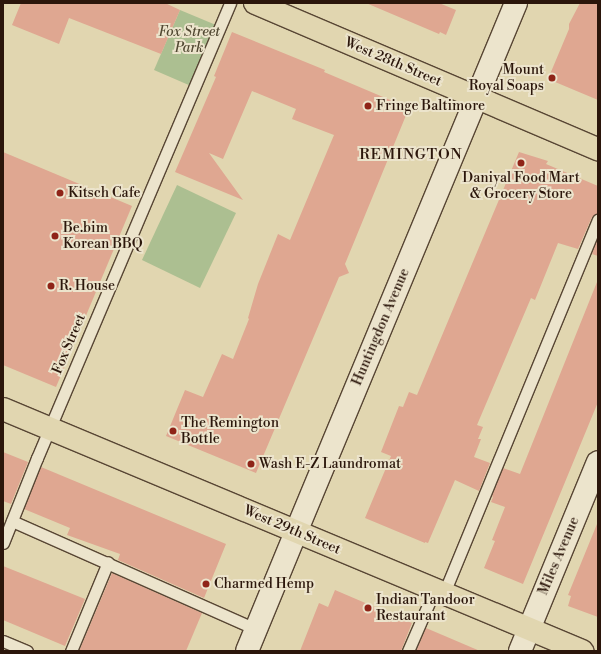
<!DOCTYPE html>
<style>
body{margin:0}
#map{position:relative;width:601px;height:654px;overflow:hidden;background:#e1d6b0;font-family:"Libre Bodoni",serif}
div>[style]{position:absolute}
[style*='--x']{left:calc(var(--x)*1px);top:calc(var(--y)*1px);width:calc(var(--w)*1px);rotate:calc(var(--a)*1deg)}
.green>*{inset:0;background:#acbf91}
.building>*{inset:0;background:#dfa791}
.roads{filter:drop-shadow(1px 0 #584634) drop-shadow(-1px 0 #584634) drop-shadow(0 1px #584634) drop-shadow(0 -1px #584634)}
.service>*{height:11px;margin:-5.5px;padding:0 5.5px;transform-origin:5.5px;border-radius:5.5px;background:#ece4cc}
.minor>*{height:22px;margin:-11px;padding:0 11px;transform-origin:11px;border-radius:11px;background:#ece4cc}
.secondary>*{height:22px;margin:-11px;padding:0 11px;transform-origin:11px;border-radius:11px;background:#ece4cc}
.primary>*{height:22px;margin:-11px;padding:0 11px;transform-origin:11px;border-radius:11px;background:#e1d6b0}
.dots>*{width:11px;height:11px;translate:-50% -50%;box-sizing:border-box;border:2px solid #ece4cc;border-radius:50%}
span{translate:-50% -50%;white-space:nowrap;text-align:center;line-height:1.15;-webkit-text-stroke:4px #ece4cc;paint-order:stroke}
.park-label{font-size:14px;color:#524933;font-style:italic}
.street-label{font-size:14px;color:#2b160b}
.poi-label{font-size:14px;color:#2b160b}
.right{translate:-100% -50%;text-align:right}
.left{translate:0 -50%;text-align:left}
.neighbourhood-label{font-size:15px;color:#2b160b;letter-spacing:1px}
.frame{position:absolute;inset:0;border:4px solid #2b160b;pointer-events:none}
</style>
<div id="map">
<div class="green">
<i style="clip-path:polygon(180px 10px,216px 25px,191px 86px,154px 70px)"></i>
<i style="clip-path:polygon(177px 185px,236px 213px,200px 288px,142px 260px)"></i>
</div>
<div class="building">
<i style="clip-path:polygon(21px 3px,165px 3px,180px 10px,161px 54px,69px 18px,59px 44px,12px 25px)"></i>
<i style="clip-path:polygon(366px 3px,439px 3px,456px 10px,446px 35px,440px 32px,439px 34px)"></i>
<i style="clip-path:polygon(580px 3px,598px 3px,598px 100px,548px 79px,569px 29px,569px 24px)"></i>
<i style="clip-path:polygon(232px 32px,325px 70px,324px 72px,409px 108px,345px 264px,349px 273px,339px 277px,256px 473px,166px 436px,185px 390px,203px 397px,222px 354px,233px 359px,249px 319px,248px 318px,258px 284px,278px 234px,290px 240px,334px 135px,292px 119px,296px 109px,252px 91px,223px 159px,209px 153px,243px 200px,175px 172px,216px 77px,214px 76px)"></i>
<i style="clip-path:polygon(3px 152px,132px 206px,56px 387px,3px 365px)"></i>
<i style="clip-path:polygon(519px 152px,548px 161px,546px 164px,598px 186px,598px 213px,592px 217px,578px 249px,558px 243px,535px 300px,531px 298px,477px 425px,483px 427px,478px 439px,481px 439px,474px 457px,490px 463px,479px 491px,455px 480px,428px 543px,425px 542px,425px 543px,365px 518px,391px 456px,381px 452px,399px 406px,403px 407px,409px 392px,417px 395px)"></i>
<i style="clip-path:polygon(598px 238px,598px 256px,592px 254px)"></i>
<i style="clip-path:polygon(597px 282px,598px 402px,523px 584px,484px 568px,495px 541px,492px 540px,505px 507px,491px 502px,493px 497px,492px 496px,503px 468px,520px 474px)"></i>
<i style="clip-path:polygon(3px 452px,28px 462px,11px 504px,3px 501px)"></i>
<i style="clip-path:polygon(41px 467px,226px 544px,204px 598px,118px 560px,120px 554px,67px 535px,70px 528px,24px 509px)"></i>
<i style="clip-path:polygon(597px 524px,598px 524px,598px 617px,568px 606px,571px 596px,568px 595px)"></i>
<i style="clip-path:polygon(3px 566px,85px 599px,65px 646px,3px 620px)"></i>
<i style="clip-path:polygon(112px 573px,202px 613px,186px 651px,79px 651px)"></i>
<i style="clip-path:polygon(335px 590px,412px 623px,401px 651px,300px 651px,319px 603px,328px 607px)"></i>
<i style="clip-path:polygon(426px 628px,480px 651px,416px 651px)"></i>
</div>
<div class="roads">
<div class="service">
<i style="--x:12;--y:521;--w:267;--a:23.9"></i>
<i style="--x:3;--y:543;--w:92;--a:-68.2"></i>
<i style="--x:37;--y:458;--w:494;--a:-67"></i>
<i style="--x:444;--y:593;--w:404;--a:-67.6"></i>
<i style="--x:3;--y:641;--w:26;--a:23"></i>
<i style="--x:71;--y:651;--w:96;--a:-67.4"></i>
<i style="--x:408;--y:651;--w:68;--a:-66.5"></i>
</div>
<div class="minor">
<i style="--x:247;--y:651;--w:129;--a:-67.6"></i>
<i style="--x:520;--y:651;--w:204;--a:-67.6"></i>
</div>
<div class="secondary">
<i style="--x:296;--y:532;--w:573;--a:-67.42"></i>
</div>
<div class="primary">
<i style="--x:255;--y:3;--w:373;--a:23.1"></i>
<i style="--x:3;--y:409;--w:628;--a:22.68"></i>
</div>
</div>
<div class="dots">
<i style="left:552px;top:78px;background:#8f2418"></i>
<i style="left:368px;top:106px;background:#8f2418"></i>
<i style="left:521px;top:163px;background:#8f2418"></i>
<i style="left:60px;top:193px;background:#8f2418"></i>
<i style="left:55px;top:236px;background:#8f2418"></i>
<i style="left:51px;top:286px;background:#8f2418"></i>
<i style="left:173px;top:431px;background:#8f2418"></i>
<i style="left:251px;top:464px;background:#8f2418"></i>
<i style="left:206px;top:584px;background:#8f2418"></i>
<i style="left:368px;top:608px;background:#8f2418"></i>
</div>
<div class="park-label">
<span style="left:189px;top:40px">Fox Street<br>Park</span>
</div>
<div class="street-label">
<span style="left:393px;top:62px;rotate:23deg">West 28th Street</span>
<span style="left:381px;top:327px;rotate:-67deg">Huntingdon Avenue</span>
<span style="left:69px;top:344px;rotate:-67deg">Fox Street</span>
<span style="left:292px;top:530px;rotate:23deg">West 29th Street</span>
<span style="left:559px;top:556px;rotate:-67deg">Miles Avenue</span>
</div>
<div class="poi-label">
<span class="right" style="left:544px;top:78px">Mount<br>Royal Soaps</span>
<span class="left" style="left:376px;top:106px">Fringe Baltimore</span>
<span style="left:521px;top:186px">Daniyal Food Mart<br>&amp; Grocery Store</span>
<span class="left" style="left:68px;top:193px">Kitsch Cafe</span>
<span class="left" style="left:63px;top:236px">Be.bim<br>Korean BBQ</span>
<span class="left" style="left:59px;top:286px">R. House</span>
<span class="left" style="left:181px;top:431px">The Remington<br>Bottle</span>
<span class="left" style="left:259px;top:464px">Wash E-Z Laundromat</span>
<span class="left" style="left:214px;top:584px">Charmed Hemp</span>
<span class="left" style="left:376px;top:608px">Indian Tandoor<br>Restaurant</span>
</div>
<div class="neighbourhood-label">
<span style="left:411px;top:155px">REMINGTON</span>
</div>
<div class="frame"></div>
</div>
